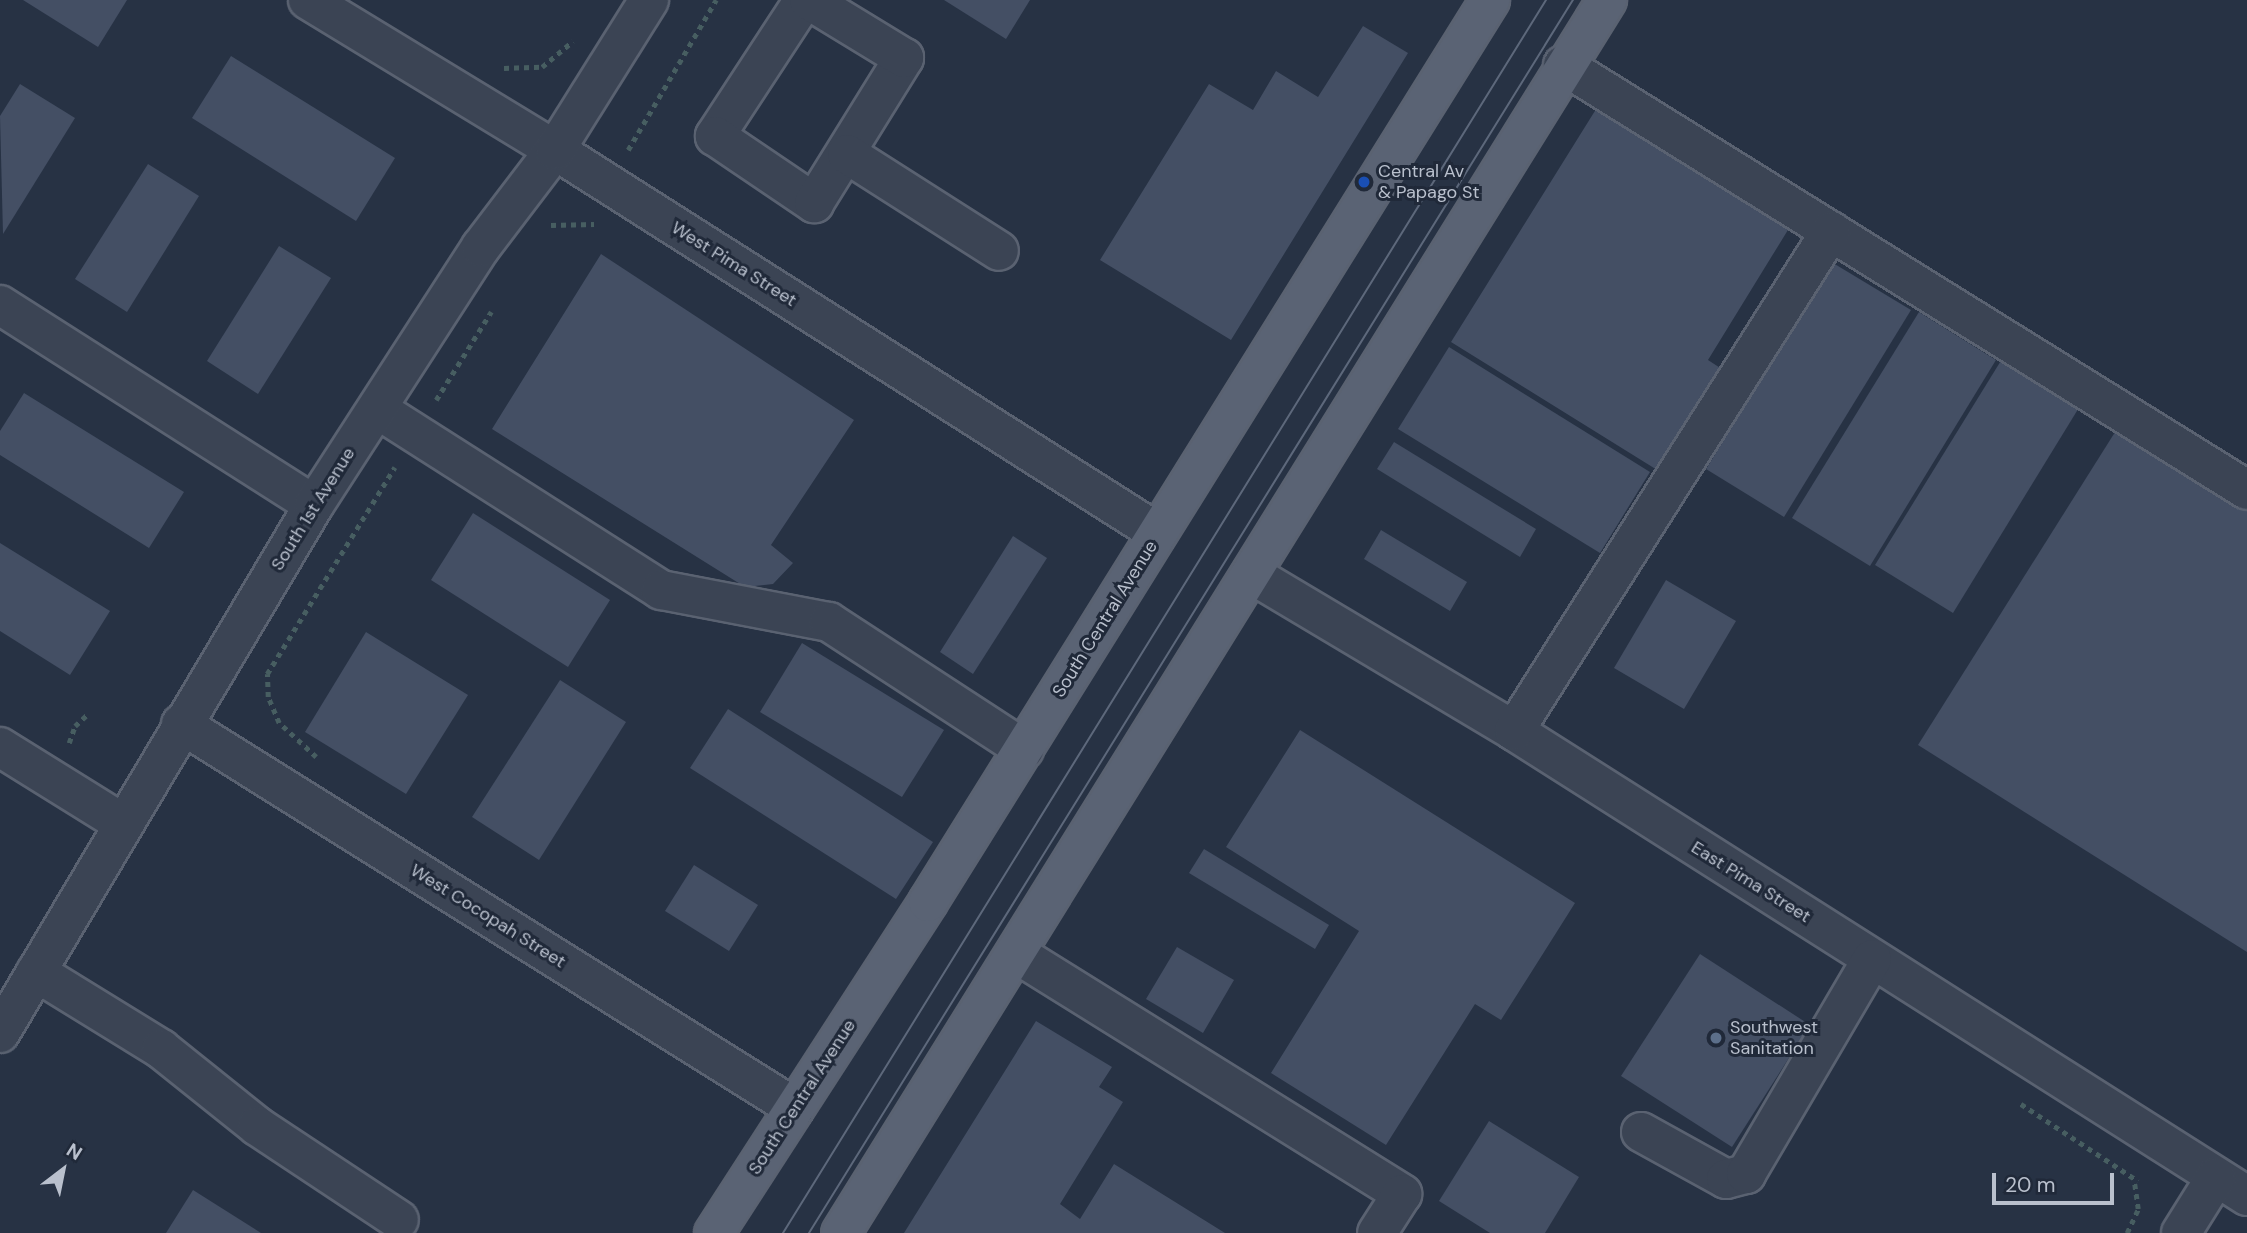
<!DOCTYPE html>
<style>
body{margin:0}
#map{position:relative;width:2247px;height:1233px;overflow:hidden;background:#273244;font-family:"DM Sans",sans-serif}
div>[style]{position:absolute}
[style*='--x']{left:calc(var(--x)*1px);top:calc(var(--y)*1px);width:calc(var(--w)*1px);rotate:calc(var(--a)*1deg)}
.building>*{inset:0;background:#444f64}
.path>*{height:4.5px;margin-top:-2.25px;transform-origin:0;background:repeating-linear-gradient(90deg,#475e61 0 5px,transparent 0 10px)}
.roads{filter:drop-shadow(2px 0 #5a6271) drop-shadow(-2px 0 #5a6271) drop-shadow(0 2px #5a6271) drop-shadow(0 -2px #5a6271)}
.minor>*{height:38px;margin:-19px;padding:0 19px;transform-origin:19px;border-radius:19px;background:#3b4454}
.major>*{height:38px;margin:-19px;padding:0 19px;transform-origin:19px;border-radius:19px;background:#5a6374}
.tram>*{height:2px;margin:-1px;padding:0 1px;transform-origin:1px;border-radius:1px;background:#5d687b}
.dots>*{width:19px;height:19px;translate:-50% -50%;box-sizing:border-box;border:4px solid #202939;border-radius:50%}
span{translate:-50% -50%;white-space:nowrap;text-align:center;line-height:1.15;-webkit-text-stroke:6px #202939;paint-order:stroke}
.poi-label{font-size:18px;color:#b9c0cd}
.left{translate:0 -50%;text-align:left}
.street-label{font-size:18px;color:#b9c0cd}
.north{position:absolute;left:28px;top:1135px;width:70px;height:70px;-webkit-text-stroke:5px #202939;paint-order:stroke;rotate:32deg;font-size:19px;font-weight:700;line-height:28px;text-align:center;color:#b9c0cd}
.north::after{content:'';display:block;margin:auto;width:24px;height:32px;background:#b9c0cd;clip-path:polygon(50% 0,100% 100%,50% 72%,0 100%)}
.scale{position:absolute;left:1992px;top:1173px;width:122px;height:32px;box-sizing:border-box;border:4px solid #b9c0cd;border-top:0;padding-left:9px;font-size:21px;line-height:24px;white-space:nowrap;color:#b9c0cd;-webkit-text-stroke:5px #202939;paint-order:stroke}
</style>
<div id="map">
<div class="building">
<i style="clip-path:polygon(23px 0,127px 0,98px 47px)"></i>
<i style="clip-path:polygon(944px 0,1030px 0,1006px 39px)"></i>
<i style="clip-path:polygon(1363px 26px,1408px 53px,1231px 340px,1100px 260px,1209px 84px,1253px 110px,1276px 71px,1318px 97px)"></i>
<i style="clip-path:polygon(231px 56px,395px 158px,356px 221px,192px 118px)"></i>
<i style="clip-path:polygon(20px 84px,75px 118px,3px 234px,0 116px)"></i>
<i style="clip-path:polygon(1598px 106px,1791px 225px,1708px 360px,1731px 375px,1662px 473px,1451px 342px)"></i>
<i style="clip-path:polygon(148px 164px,199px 196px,127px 312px,75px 279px)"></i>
<i style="clip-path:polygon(279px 246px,331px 278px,258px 394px,207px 361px)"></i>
<i style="clip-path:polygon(601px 254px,854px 420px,771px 545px,793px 563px,773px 584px,745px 587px,492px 429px)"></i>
<i style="clip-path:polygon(1833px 263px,1911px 310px,1784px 517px,1706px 469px)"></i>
<i style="clip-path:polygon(1919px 312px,1996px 360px,1870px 566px,1792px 518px)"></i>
<i style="clip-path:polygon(1449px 347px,1650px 472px,1600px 553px,1398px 429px)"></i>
<i style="clip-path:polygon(2002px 359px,2080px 406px,1953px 613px,1875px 565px)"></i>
<i style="clip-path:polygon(24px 393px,184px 492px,149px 548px,0 455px,0 431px)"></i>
<i style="clip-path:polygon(2117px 429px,2247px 510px,2247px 952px,1918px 745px)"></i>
<i style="clip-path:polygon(1394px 442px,1536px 529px,1520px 557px,1377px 469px)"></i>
<i style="clip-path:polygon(473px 513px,610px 600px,568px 667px,431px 580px)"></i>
<i style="clip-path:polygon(1381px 530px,1467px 582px,1450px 611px,1364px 559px)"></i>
<i style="clip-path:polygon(1013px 536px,1047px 558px,973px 674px,940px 652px)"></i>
<i style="clip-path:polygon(0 543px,110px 611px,70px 675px,0 631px)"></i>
<i style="clip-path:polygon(1666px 580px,1736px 621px,1684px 709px,1614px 668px)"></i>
<i style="clip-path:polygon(366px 632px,468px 695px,406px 794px,305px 732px)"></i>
<i style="clip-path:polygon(802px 643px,944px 730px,902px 797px,760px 712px)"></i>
<i style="clip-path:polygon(560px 680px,626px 722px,539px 860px,472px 817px)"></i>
<i style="clip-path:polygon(728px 709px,933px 842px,896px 899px,690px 768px)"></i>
<i style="clip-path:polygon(1300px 730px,1575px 903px,1501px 1020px,1475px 1004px,1386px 1145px,1271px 1073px,1359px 931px,1226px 847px)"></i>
<i style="clip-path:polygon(1204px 849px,1329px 925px,1315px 949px,1189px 873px)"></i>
<i style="clip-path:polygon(694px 865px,758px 905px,729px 951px,665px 911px)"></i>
<i style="clip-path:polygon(1177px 947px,1234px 980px,1203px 1033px,1146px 999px)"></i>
<i style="clip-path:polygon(1700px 954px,1810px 1025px,1732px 1147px,1621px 1076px)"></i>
<i style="clip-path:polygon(1036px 1021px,1112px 1067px,1099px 1087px,1123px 1102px,1060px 1204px,1080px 1219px,1114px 1164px,1225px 1233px,904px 1233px)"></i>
<i style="clip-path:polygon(1489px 1121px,1579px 1177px,1545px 1233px,1490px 1233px,1439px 1201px)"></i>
<i style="clip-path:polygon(193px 1190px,261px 1233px,166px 1233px)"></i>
</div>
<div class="path">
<i style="--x:504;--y:68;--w:38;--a:-2"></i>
<i style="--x:542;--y:67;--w:40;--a:-40"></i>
<i style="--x:628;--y:150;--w:174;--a:-59.6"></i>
<i style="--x:551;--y:225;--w:43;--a:-1.3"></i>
<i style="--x:436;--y:400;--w:104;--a:-58"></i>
<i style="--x:69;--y:743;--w:18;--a:-71"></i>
<i style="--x:75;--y:726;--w:18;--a:-43"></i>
<i style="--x:316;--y:757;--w:50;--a:-137.4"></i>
<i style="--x:279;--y:723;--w:28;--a:-113"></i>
<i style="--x:268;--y:697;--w:23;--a:-92"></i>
<i style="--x:267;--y:674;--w:243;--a:-58.3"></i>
<i style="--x:2021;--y:1104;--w:140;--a:33.3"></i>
<i style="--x:2127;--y:1233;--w:26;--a:-65"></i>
<i style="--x:2138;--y:1209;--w:29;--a:-98"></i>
</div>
<div class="roads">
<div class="minor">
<i style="--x:308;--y:0;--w:289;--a:31.3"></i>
<i style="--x:555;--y:150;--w:714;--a:32.42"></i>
<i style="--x:804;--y:0;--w:163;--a:123.2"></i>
<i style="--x:715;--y:136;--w:120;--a:34.1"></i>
<i style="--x:814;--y:203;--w:171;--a:-58.2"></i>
<i style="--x:904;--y:58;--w:111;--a:-148.6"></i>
<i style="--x:1563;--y:65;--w:805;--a:31.85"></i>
<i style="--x:847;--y:154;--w:180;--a:32.5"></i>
<i style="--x:0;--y:305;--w:372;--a:32.5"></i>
<i style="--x:377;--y:409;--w:337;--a:32.5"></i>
<i style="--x:661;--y:590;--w:171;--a:10.8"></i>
<i style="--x:829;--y:622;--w:233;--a:33.1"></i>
<i style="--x:1251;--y:574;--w:306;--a:30.8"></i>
<i style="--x:1514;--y:731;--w:868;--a:32.39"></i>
<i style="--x:181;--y:724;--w:724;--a:32.02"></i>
<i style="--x:1514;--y:731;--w:592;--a:-57.63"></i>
<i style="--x:0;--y:747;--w:144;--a:31.9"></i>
<i style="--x:1017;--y:954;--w:454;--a:31.9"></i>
<i style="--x:1402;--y:1194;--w:46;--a:122.7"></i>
<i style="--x:36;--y:972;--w:147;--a:31.6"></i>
<i style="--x:161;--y:1049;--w:123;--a:38.7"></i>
<i style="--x:257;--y:1126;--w:170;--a:33.5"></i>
<i style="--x:0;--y:1033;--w:614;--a:-59.26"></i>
<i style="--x:314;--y:505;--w:307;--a:-57.1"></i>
<i style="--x:481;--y:247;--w:122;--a:-52.7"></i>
<i style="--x:555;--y:150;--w:177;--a:-57.9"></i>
<i style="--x:1641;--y:1132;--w:97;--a:28.9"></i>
<i style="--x:1726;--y:1179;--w:21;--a:-14"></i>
<i style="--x:1746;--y:1174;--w:249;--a:-59.6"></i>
<i style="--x:2181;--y:1233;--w:66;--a:-58"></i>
</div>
<div class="major">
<i style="--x:714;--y:1233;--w:394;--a:-57.1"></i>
<i style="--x:928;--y:902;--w:1063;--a:-58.07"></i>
<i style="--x:841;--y:1233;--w:1452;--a:-58.15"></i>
</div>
</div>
<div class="tram">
<i style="--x:783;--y:1233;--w:1450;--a:-58.25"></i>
<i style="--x:809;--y:1233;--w:1451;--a:-58.22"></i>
</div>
<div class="dots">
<i style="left:1364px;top:182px;background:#1a4fb4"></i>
<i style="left:1716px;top:1038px;background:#5c6f8a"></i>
</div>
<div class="poi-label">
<span class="left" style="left:1378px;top:182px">Central Av<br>&amp; Papago St</span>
<span class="left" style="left:1730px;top:1038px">Southwest<br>Sanitation</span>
</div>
<div class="street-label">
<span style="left:734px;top:264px;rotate:32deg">West Pima Street</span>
<span style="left:313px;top:509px;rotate:-58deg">South 1st Avenue</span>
<span style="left:1105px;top:619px;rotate:-58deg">South Central Avenue</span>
<span style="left:1751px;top:882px;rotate:32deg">East Pima Street</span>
<span style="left:488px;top:916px;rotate:32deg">West Cocopah Street</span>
<span style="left:802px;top:1097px;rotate:-57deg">South Central Avenue</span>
</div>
<div class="north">N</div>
<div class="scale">20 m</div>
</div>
